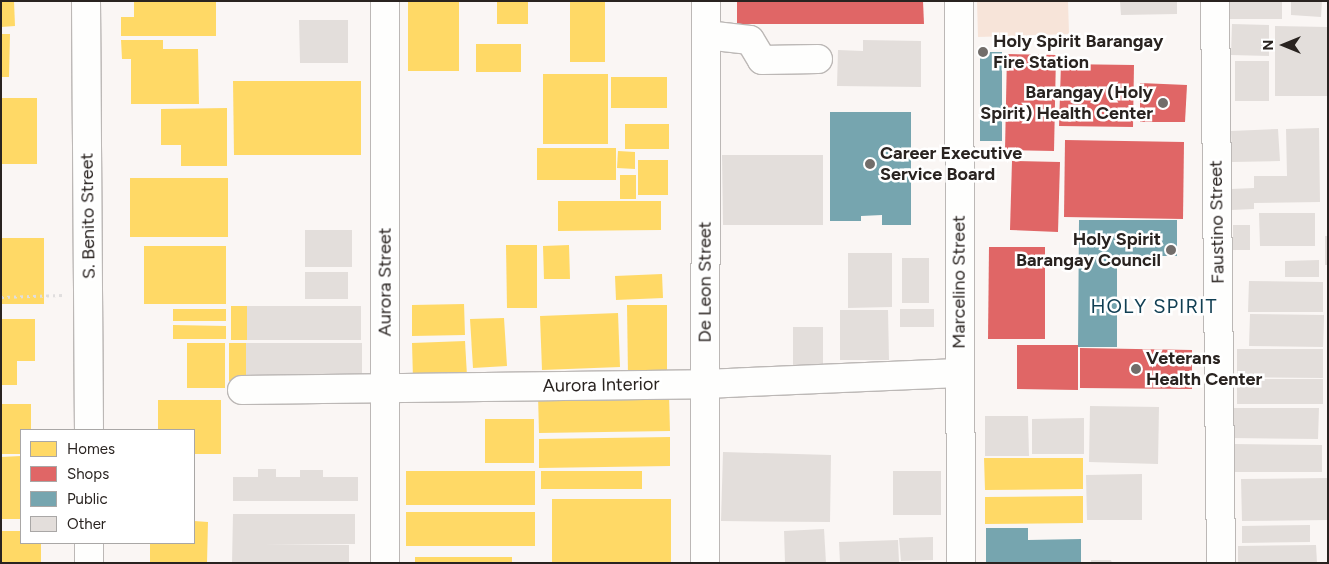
<!DOCTYPE html>
<style>
body{margin:0}
#map{position:relative;width:1329px;height:564px;overflow:hidden;background:#faf6f4;font-family:Figtree,sans-serif}
div>[style]{position:absolute}
[style*='--x']{left:calc(var(--x)*1px);top:calc(var(--y)*1px);width:calc(var(--w)*1px);rotate:calc(var(--a)*1deg)}
.green>*{inset:0;background:#f7e4d9}
.homes>*{inset:0;background:#ffd966}
.shops>*{inset:0;background:#e06666}
.public>*{inset:0;background:#76a5af}
.building>*{inset:0;background:#e3dedb}
.path>*{height:3px;margin-top:-1.5px;transform-origin:0;background:repeating-linear-gradient(90deg,#e0dede 0 2.5px,transparent 0 6.5px)}
.roads{filter:drop-shadow(1px 0 #bcb8b6) drop-shadow(-1px 0 #bcb8b6) drop-shadow(0 1px #bcb8b6) drop-shadow(0 -1px #bcb8b6)}
.minor>*{height:28px;margin:-14px;padding:0 14px;transform-origin:14px;border-radius:14px;background:#fefefd}
.major>*{height:28px;margin:-14px;padding:0 14px;transform-origin:14px;border-radius:14px;background:#fefefd}
.dots>*{width:14px;height:14px;translate:-50% -50%;box-sizing:border-box;border:2px solid #fff;border-radius:50%}
span{translate:-50% -50%;white-space:nowrap;text-align:center;line-height:1.15;-webkit-text-stroke:5px #fff;paint-order:stroke}
.poi-label{font-size:18px;color:#292320;font-weight:700}
.left{translate:0 -50%;text-align:left}
.right{translate:-100% -50%;text-align:right}
.street-label{font-size:18px;color:#292320}
.quarter-label{font-size:20px;color:#113f53;letter-spacing:1px}
.frame{position:absolute;inset:0;border:2px solid #292320;pointer-events:none}
.legend{position:absolute;left:20px;top:429px;width:175px;height:115px;box-sizing:border-box;background:#fff;border:1px solid #a9a7a6;margin:0;padding:6px 9px;list-style:none;font-size:15px;color:#292320}
.legend li{display:flex;align-items:center;gap:10px;height:25px}
.legend b{width:25px;border:1px solid #a9a7a6}
.north{position:absolute;left:1259px;top:20px;width:50px;height:50px;-webkit-text-stroke:4px #fff;paint-order:stroke;rotate:270deg;font-size:14px;font-weight:700;line-height:20px;text-align:center;color:#292320}
.north::after{content:'';display:block;margin:auto;width:18px;height:22px;background:#292320;clip-path:polygon(50% 0,100% 100%,50% 72%,0 100%)}
</style>
<div id="map">
<div class="green">
<i style="clip-path:polygon(977px 1px,1068px 1px,1069px 34px,978px 37px)"></i>
</div>
<div class="homes">
<i style="clip-path:polygon(1px 1px,14px 1px,15px 26px,1px 27px)"></i>
<i style="clip-path:polygon(134px 1px,216px 1px,216px 36px,121px 36px,121px 17px,134px 17px)"></i>
<i style="clip-path:polygon(408px 1px,459px 1px,459px 71px,408px 71px)"></i>
<i style="clip-path:polygon(497px 1px,528px 1px,528px 24px,497px 24px)"></i>
<i style="clip-path:polygon(570px 1px,605px 1px,605px 62px,570px 62px)"></i>
<i style="clip-path:polygon(1px 34px,10px 34px,9px 77px,1px 77px)"></i>
<i style="clip-path:polygon(121px 40px,163px 40px,163px 49px,198px 49px,199px 104px,131px 104px,131px 59px,122px 59px)"></i>
<i style="clip-path:polygon(476px 44px,521px 44px,521px 72px,476px 72px)"></i>
<i style="clip-path:polygon(543px 74px,608px 74px,608px 144px,543px 144px)"></i>
<i style="clip-path:polygon(611px 77px,667px 77px,667px 108px,611px 108px)"></i>
<i style="clip-path:polygon(233px 81px,361px 81px,361px 155px,234px 155px)"></i>
<i style="clip-path:polygon(1px 98px,37px 98px,37px 164px,1px 164px)"></i>
<i style="clip-path:polygon(227px 108px,227px 166px,181px 166px,181px 145px,161px 145px,161px 109px)"></i>
<i style="clip-path:polygon(625px 124px,669px 124px,669px 149px,625px 149px)"></i>
<i style="clip-path:polygon(537px 148px,616px 148px,616px 180px,537px 180px)"></i>
<i style="clip-path:polygon(618px 151px,635px 152px,635px 169px,617px 168px)"></i>
<i style="clip-path:polygon(638px 160px,668px 160px,668px 195px,638px 195px)"></i>
<i style="clip-path:polygon(620px 175px,636px 175px,636px 199px,620px 199px)"></i>
<i style="clip-path:polygon(130px 178px,228px 178px,228px 237px,130px 237px)"></i>
<i style="clip-path:polygon(558px 201px,661px 201px,661px 230px,558px 231px)"></i>
<i style="clip-path:polygon(1px 238px,44px 238px,44px 304px,1px 304px)"></i>
<i style="clip-path:polygon(506px 245px,537px 245px,537px 308px,507px 308px)"></i>
<i style="clip-path:polygon(569px 245px,570px 279px,544px 279px,543px 246px)"></i>
<i style="clip-path:polygon(144px 246px,226px 246px,226px 304px,144px 304px)"></i>
<i style="clip-path:polygon(662px 274px,663px 298px,616px 300px,615px 276px)"></i>
<i style="clip-path:polygon(464px 304px,465px 335px,412px 336px,412px 305px)"></i>
<i style="clip-path:polygon(627px 305px,667px 305px,667px 375px,628px 376px)"></i>
<i style="clip-path:polygon(231px 306px,247px 306px,247px 340px,231px 340px)"></i>
<i style="clip-path:polygon(173px 309px,226px 309px,226px 321px,173px 321px)"></i>
<i style="clip-path:polygon(618px 313px,620px 367px,542px 370px,540px 316px)"></i>
<i style="clip-path:polygon(504px 318px,507px 366px,473px 368px,470px 319px)"></i>
<i style="clip-path:polygon(1px 319px,35px 319px,35px 361px,17px 361px,17px 385px,1px 385px)"></i>
<i style="clip-path:polygon(173px 325px,226px 326px,226px 339px,173px 339px)"></i>
<i style="clip-path:polygon(465px 341px,467px 376px,413px 379px,412px 343px)"></i>
<i style="clip-path:polygon(187px 343px,225px 343px,225px 388px,187px 388px)"></i>
<i style="clip-path:polygon(229px 343px,246px 343px,246px 381px,229px 381px)"></i>
<i style="clip-path:polygon(669px 394px,670px 431px,539px 433px,538px 395px)"></i>
<i style="clip-path:polygon(158px 400px,221px 400px,221px 454px,194px 454px,194px 430px,158px 430px)"></i>
<i style="clip-path:polygon(1px 404px,31px 404px,31px 430px,21px 430px,21px 454px,1px 454px)"></i>
<i style="clip-path:polygon(485px 419px,534px 419px,534px 463px,485px 463px)"></i>
<i style="clip-path:polygon(670px 437px,670px 466px,539px 468px,539px 439px)"></i>
<i style="clip-path:polygon(21px 456px,21px 519px,1px 519px,1px 457px)"></i>
<i style="clip-path:polygon(984px 458px,1083px 458px,1083px 489px,985px 490px)"></i>
<i style="clip-path:polygon(406px 471px,535px 471px,535px 505px,406px 505px)"></i>
<i style="clip-path:polygon(541px 471px,642px 471px,642px 489px,541px 489px)"></i>
<i style="clip-path:polygon(1083px 496px,1083px 523px,985px 524px,985px 497px)"></i>
<i style="clip-path:polygon(552px 499px,671px 499px,671px 563px,552px 563px)"></i>
<i style="clip-path:polygon(406px 512px,535px 512px,535px 546px,406px 546px)"></i>
<i style="clip-path:polygon(194px 521px,208px 522px,207px 563px,150px 563px,150px 543px,194px 543px)"></i>
<i style="clip-path:polygon(1px 531px,21px 531px,21px 543px,41px 543px,41px 563px,1px 563px)"></i>
<i style="clip-path:polygon(415px 557px,512px 557px,512px 563px,415px 563px)"></i>
</div>
<div class="shops">
<i style="clip-path:polygon(737px 1px,923px 1px,924px 24px,737px 24px)"></i>
<i style="clip-path:polygon(1007px 54px,1056px 55px,1054px 151px,1005px 150px)"></i>
<i style="clip-path:polygon(1061px 64px,1134px 65px,1133px 127px,1059px 126px)"></i>
<i style="clip-path:polygon(1140px 83px,1187px 85px,1185px 122px,1140px 122px)"></i>
<i style="clip-path:polygon(1065px 140px,1184px 142px,1183px 219px,1064px 217px)"></i>
<i style="clip-path:polygon(1012px 161px,1060px 162px,1058px 232px,1010px 230px)"></i>
<i style="clip-path:polygon(989px 247px,1045px 247px,1045px 339px,988px 339px)"></i>
<i style="clip-path:polygon(1017px 345px,1078px 345px,1078px 390px,1017px 389px)"></i>
<i style="clip-path:polygon(1080px 348px,1192px 350px,1192px 389px,1080px 388px)"></i>
</div>
<div class="public">
<i style="clip-path:polygon(980px 52px,1002px 52px,1002px 141px,980px 141px)"></i>
<i style="clip-path:polygon(830px 112px,911px 112px,911px 225px,882px 225px,882px 215px,861px 216px,861px 221px,830px 221px)"></i>
<i style="clip-path:polygon(1079px 220px,1177px 220px,1177px 256px,1117px 256px,1117px 347px,1078px 347px)"></i>
<i style="clip-path:polygon(986px 528px,1028px 528px,1028px 540px,1081px 539px,1081px 563px,986px 563px)"></i>
</div>
<div class="building">
<i style="clip-path:polygon(1120px 1px,1177px 1px,1177px 14px,1121px 15px)"></i>
<i style="clip-path:polygon(1226px 1px,1282px 1px,1282px 19px,1226px 19px)"></i>
<i style="clip-path:polygon(1291px 1px,1322px 1px,1321px 17px,1291px 15px)"></i>
<i style="clip-path:polygon(299px 20px,348px 20px,348px 63px,300px 63px)"></i>
<i style="clip-path:polygon(1232px 24px,1269px 25px,1269px 56px,1231px 55px)"></i>
<i style="clip-path:polygon(1275px 26px,1327px 27px,1327px 96px,1275px 96px)"></i>
<i style="clip-path:polygon(863px 40px,921px 41px,921px 87px,837px 86px,838px 50px,863px 51px)"></i>
<i style="clip-path:polygon(1235px 61px,1269px 61px,1269px 101px,1235px 101px)"></i>
<i style="clip-path:polygon(1319px 128px,1320px 202px,1254px 203px,1254px 209px,1231px 210px,1231px 189px,1254px 188px,1254px 176px,1287px 176px,1286px 129px)"></i>
<i style="clip-path:polygon(1278px 129px,1280px 161px,1232px 162px,1231px 131px)"></i>
<i style="clip-path:polygon(722px 155px,823px 155px,823px 225px,723px 225px)"></i>
<i style="clip-path:polygon(1259px 213px,1315px 213px,1315px 246px,1260px 246px)"></i>
<i style="clip-path:polygon(1233px 225px,1250px 225px,1250px 250px,1233px 250px)"></i>
<i style="clip-path:polygon(305px 230px,352px 230px,352px 267px,305px 267px)"></i>
<i style="clip-path:polygon(1325px 236px,1328px 236px,1328px 265px,1325px 265px)"></i>
<i style="clip-path:polygon(848px 253px,892px 253px,892px 307px,848px 308px)"></i>
<i style="clip-path:polygon(902px 258px,929px 258px,929px 303px,902px 303px)"></i>
<i style="clip-path:polygon(1319px 260px,1319px 277px,1285px 277px,1285px 261px)"></i>
<i style="clip-path:polygon(305px 272px,348px 272px,348px 299px,305px 299px)"></i>
<i style="clip-path:polygon(1249px 281px,1323px 282px,1323px 312px,1248px 312px)"></i>
<i style="clip-path:polygon(247px 306px,361px 306px,361px 340px,247px 340px)"></i>
<i style="clip-path:polygon(900px 309px,934px 309px,934px 327px,900px 327px)"></i>
<i style="clip-path:polygon(840px 310px,888px 310px,889px 360px,840px 360px)"></i>
<i style="clip-path:polygon(1250px 314px,1324px 315px,1323px 347px,1249px 346px)"></i>
<i style="clip-path:polygon(793px 327px,823px 327px,823px 365px,793px 365px)"></i>
<i style="clip-path:polygon(246px 343px,362px 343px,362px 381px,246px 381px)"></i>
<i style="clip-path:polygon(1237px 349px,1323px 349px,1323px 378px,1237px 377px)"></i>
<i style="clip-path:polygon(1237px 379px,1323px 379px,1323px 404px,1237px 404px)"></i>
<i style="clip-path:polygon(1090px 406px,1159px 407px,1158px 464px,1089px 462px)"></i>
<i style="clip-path:polygon(1232px 408px,1319px 408px,1318px 439px,1231px 438px)"></i>
<i style="clip-path:polygon(985px 416px,1028px 416px,1029px 456px,985px 456px)"></i>
<i style="clip-path:polygon(1084px 418px,1084px 454px,1032px 454px,1032px 419px)"></i>
<i style="clip-path:polygon(1233px 444px,1322px 445px,1322px 472px,1232px 472px)"></i>
<i style="clip-path:polygon(723px 452px,831px 455px,830px 522px,721px 521px)"></i>
<i style="clip-path:polygon(258px 469px,276px 469px,276px 477px,300px 477px,300px 470px,323px 470px,323px 477px,358px 477px,358px 501px,233px 501px,233px 477px,258px 477px)"></i>
<i style="clip-path:polygon(893px 471px,941px 471px,941px 515px,893px 515px)"></i>
<i style="clip-path:polygon(1142px 474px,1142px 520px,1087px 520px,1086px 475px)"></i>
<i style="clip-path:polygon(1327px 478px,1328px 520px,1242px 521px,1241px 479px)"></i>
<i style="clip-path:polygon(233px 514px,355px 514px,355px 544px,264px 544px,349px 545px,349px 563px,232px 563px)"></i>
<i style="clip-path:polygon(1310px 525px,1310px 542px,1242px 543px,1242px 526px)"></i>
<i style="clip-path:polygon(824px 529px,826px 563px,785px 563px,784px 531px)"></i>
<i style="clip-path:polygon(933px 537px,933px 560px,901px 561px,899px 538px)"></i>
<i style="clip-path:polygon(898px 540px,899px 562px,840px 563px,839px 542px)"></i>
<i style="clip-path:polygon(1316px 545px,1317px 563px,1238px 563px,1238px 546px)"></i>
<i style="clip-path:polygon(1091px 560px,1111px 560px,1112px 563px,1091px 563px)"></i>
</div>
<div class="path">
<i style="--x:1;--y:297;--w:62;--a:-1.8"></i>
</div>
<div class="roads">
<div class="minor">
<i style="--x:86;--y:1;--w:429;--a:89.6"></i>
<i style="--x:959;--y:1;--w:562;--a:89.8"></i>
<i style="--x:1215;--y:1;--w:562;--a:89.39"></i>
<i style="--x:706;--y:35;--w:44;--a:6.5"></i>
<i style="--x:750;--y:40;--w:23;--a:59"></i>
<i style="--x:762;--y:60;--w:56;--a:-1"></i>
<i style="--x:242;--y:390;--w:463;--a:-0.7"></i>
<i style="--x:705;--y:384;--w:254;--a:-2.5"></i>
<i style="--x:89;--y:543;--w:20;--a:90"></i>
<i style="--x:385;--y:563;--w:562;--a:-90"></i>
</div>
<div class="major">
<i style="--x:705;--y:563;--w:562;--a:-89.9"></i>
</div>
</div>
<div class="dots">
<i style="left:983px;top:52px;background:#726d6a"></i>
<i style="left:1163px;top:103px;background:#726d6a"></i>
<i style="left:870px;top:164px;background:#726d6a"></i>
<i style="left:1171px;top:250px;background:#726d6a"></i>
<i style="left:1136px;top:369px;background:#726d6a"></i>
</div>
<div class="poi-label">
<span class="left" style="left:993px;top:52px">Holy Spirit Barangay<br>Fire Station</span>
<span class="right" style="left:1153px;top:103px">Barangay (Holy<br>Spirit) Health Center</span>
<span class="left" style="left:880px;top:164px">Career Executive<br>Service Board</span>
<span class="right" style="left:1161px;top:250px">Holy Spirit<br>Barangay Council</span>
<span class="left" style="left:1146px;top:369px">Veterans<br>Health Center</span>
</div>
<div class="street-label">
<span style="left:88px;top:216px;rotate:-91deg">S. Benito Street</span>
<span style="left:1217px;top:222px;rotate:-91deg">Faustino Street</span>
<span style="left:385px;top:282px;rotate:-90deg">Aurora Street</span>
<span style="left:705px;top:282px;rotate:-90deg">De Leon Street</span>
<span style="left:959px;top:282px;rotate:-90deg">Marcelino Street</span>
<span style="left:601px;top:385px;rotate:-1deg">Aurora Interior</span>
</div>
<div class="quarter-label">
<span style="left:1154px;top:306px">HOLY SPIRIT</span>
</div>
<div class="frame"></div>
<ul class="legend">
<li><b style="height:14px;background:#ffd966"></b>Homes</li>
<li><b style="height:14px;background:#e06666"></b>Shops</li>
<li><b style="height:14px;background:#76a5af"></b>Public</li>
<li><b style="height:14px;background:#e3dedb"></b>Other</li>
</ul>
<div class="north">N</div>
</div>
